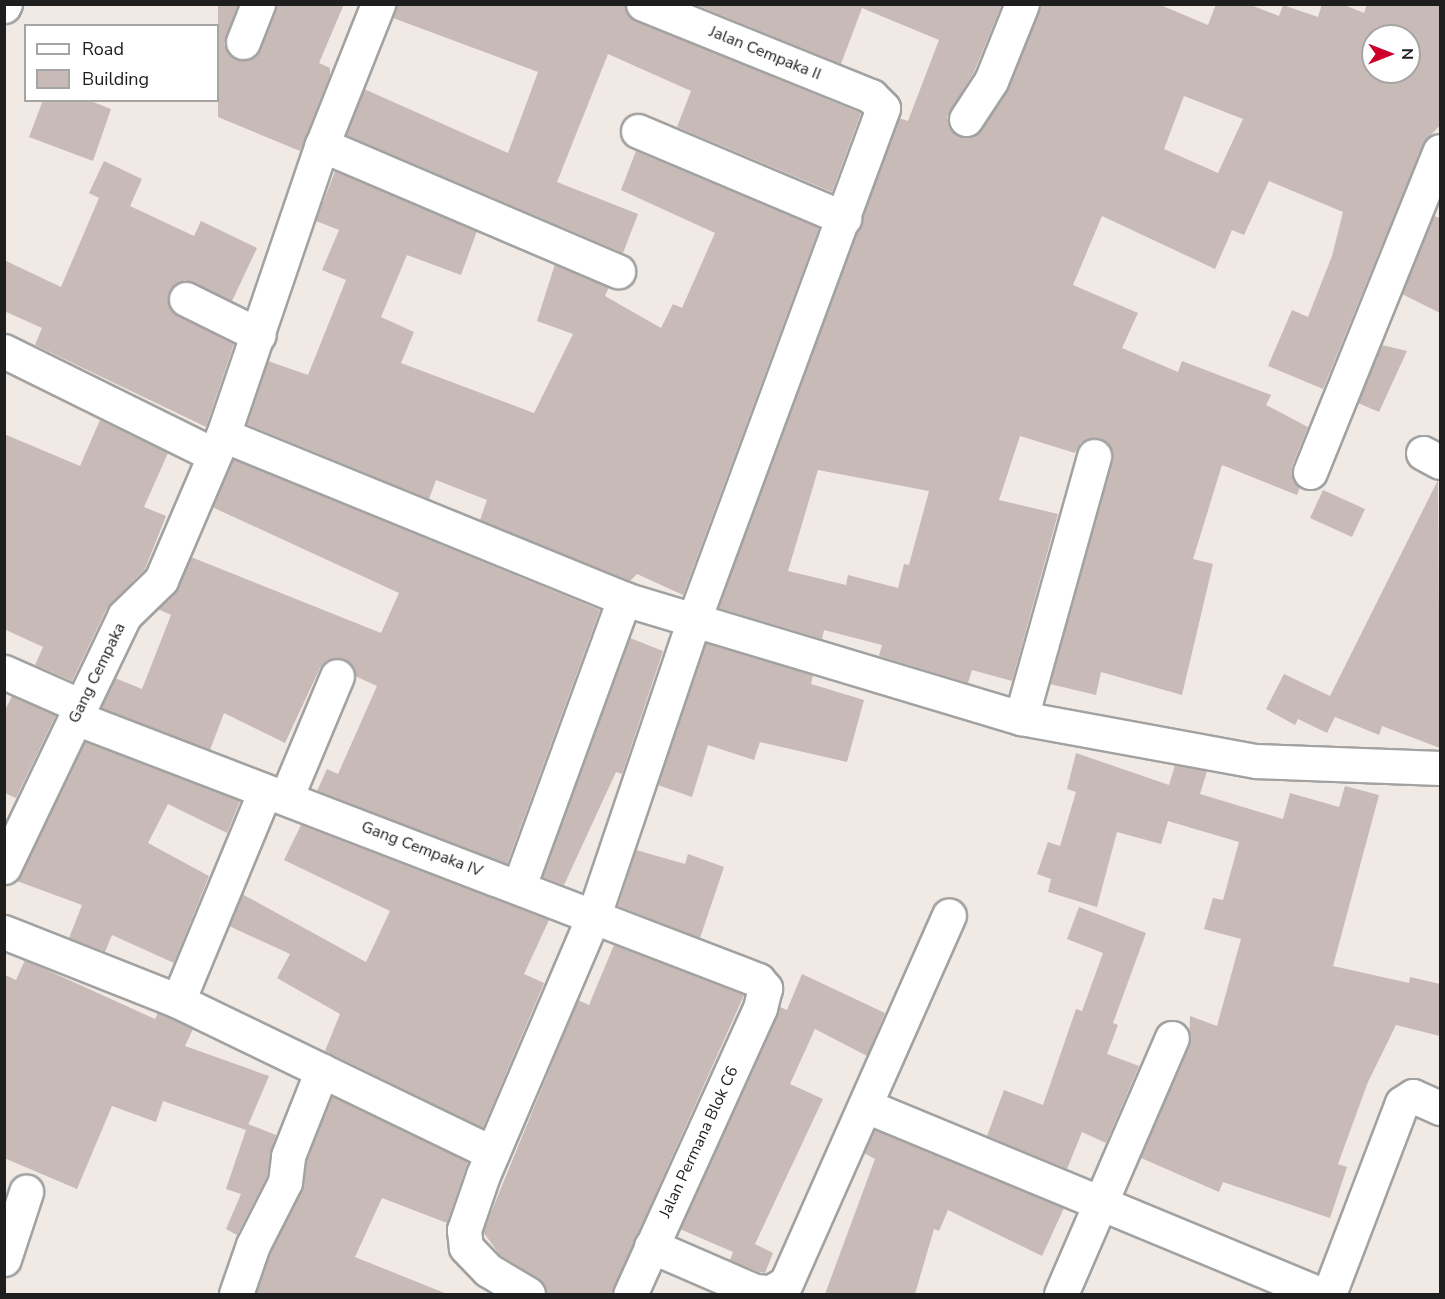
<!DOCTYPE html>
<style>
body{margin:0}
#map{position:relative;width:1445px;height:1299px;overflow:hidden;background:#f0e9e4;font-family:"Nunito Sans",sans-serif}
div>[style]{position:absolute}
[style*='--x']{left:calc(var(--x)*1px);top:calc(var(--y)*1px);width:calc(var(--w)*1px);rotate:calc(var(--a)*1deg)}
.building>*{inset:0;background:#c8bab7}
.roads{filter:drop-shadow(2px 0 #a2a2a2) drop-shadow(-2px 0 #a2a2a2) drop-shadow(0 2px #a2a2a2) drop-shadow(0 -2px #a2a2a2)}
.minor>*{height:33px;margin:-16.5px;padding:0 16.5px;transform-origin:16.5px;border-radius:16.5px;background:#fff}
span{translate:-50% -50%;white-space:nowrap;text-align:center;line-height:1.15;-webkit-text-stroke:6px #fff;paint-order:stroke}
.street-label{font-size:16px;color:#1e1e1e}
.frame{position:absolute;inset:0;border:6px solid #1e1e1e;pointer-events:none}
.legend{position:absolute;left:24px;top:24px;width:195px;height:78px;box-sizing:border-box;background:#fff;border:2px solid #a5a5a5;margin:0;padding:8px 10px;list-style:none;font-size:18px;color:#1e1e1e}
.legend li{display:flex;align-items:center;gap:12px;height:30px}
.legend b{width:30px;border:2px solid #a5a5a5}
.north{position:absolute;left:1361px;top:24px;width:60px;height:60px;box-sizing:border-box;background:#fff;border:2px solid #a5a5a5;border-radius:50%;rotate:90deg;font-size:16px;font-weight:700;line-height:24px;text-align:center;color:#1e1e1e}
.north::after{content:'';display:block;margin:auto;width:21px;height:27px;background:#cc002a;clip-path:polygon(50% 0,100% 100%,50% 72%,0 100%)}
</style>
<div id="map">
<div class="building">
<i style="clip-path:polygon(218px 4px,238px 4px,224px 44px,229px 54px,245px 61px,260px 49px,276px 4px,344px 4px,319px 63px,330px 68px,330px 75px,300px 151px,218px 117px)"></i>
<i style="clip-path:polygon(396px 4px,625px 4px,636px 21px,861px 113px,832px 192px,677px 127px,691px 91px,608px 54px,557px 182px,638px 214px,623px 253px,346px 135px,364px 89px,508px 153px,538px 72px,393px 18px)"></i>
<i style="clip-path:polygon(evenodd,694px 4px,1002px 4px,974px 72px,947px 117px,955px 134px,965px 138px,981px 130px,1007px 91px,1040px 4px,1158px 4px,1208px 25px,1216px 4px,1248px 4px,1279px 16px,1283px 5px,1318px 17px,1322px 4px,1342px 4px,1364px 13px,1367px 4px,1440px 4px,1440px 125px,1423px 144px,1323px 389px,1268px 366px,1292px 310px,1308px 317px,1332px 256px,1343px 212px,1269px 181px,1244px 235px,1232px 230px,1215px 269px,1102px 216px,1073px 285px,1138px 313px,1122px 348px,1178px 372px,1182px 361px,1271px 395px,1266px 405px,1308px 427px,1292px 466px,1292px 475px,1300px 487px,1297px 495px,1222px 465px,1193px 559px,1213px 564px,1182px 695px,1101px 672px,1096px 695px,1050px 684px,1112px 461px,1108px 443px,1098px 438px,1081px 442px,1075px 453px,1020px 436px,999px 500px,1058px 514px,1012px 681px,972px 670px,968px 683px,879px 656px,882px 645px,824px 630px,822px 639px,718px 608px,899px 118px,908px 121px,939px 40px,862px 8px,841px 64px,694px 4px,1373px 36px,1409px 36px,1409px 72px,1373px 72px,1373px 36px,694px 4px,1184px 96px,1243px 119px,1218px 173px,1164px 149px,1184px 96px,694px 4px,818px 470px,929px 491px,909px 565px,904px 564px,898px 588px,848px 575px,846px 585px,788px 571px,818px 470px)"></i>
<i style="clip-path:polygon(43px 100px,88px 100px,111px 109px,93px 161px,29px 137px)"></i>
<i style="clip-path:polygon(636px 151px,819px 228px,683px 595px,637px 574px,630px 581px,480px 520px,487px 500px,436px 480px,429px 499px,246px 424px,268px 361px,308px 375px,346px 280px,322px 270px,339px 230px,316px 221px,335px 171px,477px 231px,461px 275px,407px 255px,381px 317px,414px 332px,401px 363px,534px 413px,573px 334px,537px 321px,555px 264px,609px 287px,605px 296px,661px 328px,673px 304px,682px 308px,715px 233px,621px 190px)"></i>
<i style="clip-path:polygon(104px 161px,142px 179px,130px 206px,194px 236px,201px 221px,257px 248px,232px 301px,185px 280px,169px 291px,170px 309px,177px 315px,234px 344px,206px 427px,35px 345px,42px 328px,4px 311px,4px 260px,61px 287px,99px 198px,89px 193px)"></i>
<i style="clip-path:polygon(1434px 216px,1440px 218px,1440px 313px,1402px 294px)"></i>
<i style="clip-path:polygon(1382px 345px,1407px 351px,1379px 412px,1358px 403px)"></i>
<i style="clip-path:polygon(100px 420px,168px 453px,144px 507px,166px 516px,145px 569px,107px 608px,72px 681px,35px 665px,43px 647px,4px 629px,4px 434px,80px 466px)"></i>
<i style="clip-path:polygon(233px 459px,600px 610px,507px 864px,317px 791px,327px 769px,338px 774px,377px 686px,355px 676px,344px 659px,326px 661px,320px 668px,285px 743px,224px 713px,210px 750px,101px 708px,115px 678px,142px 689px,171px 615px,158px 609px,178px 588px,191px 557px,381px 633px,399px 593px,212px 507px)"></i>
<i style="clip-path:polygon(1438px 480px,1440px 748px,1382px 726px,1379px 735px,1335px 717px,1327px 733px,1298px 719px,1295px 725px,1266px 709px,1284px 674px,1330px 696px)"></i>
<i style="clip-path:polygon(1323px 490px,1365px 509px,1352px 537px,1310px 518px)"></i>
<i style="clip-path:polygon(630px 638px,663px 651px,622px 774px,616px 772px,564px 885px,542px 877px)"></i>
<i style="clip-path:polygon(706px 643px,813px 675px,811px 684px,864px 700px,847px 762px,760px 742px,754px 760px,708px 745px,692px 797px,658px 785px)"></i>
<i style="clip-path:polygon(12px 696px,56px 715px,16px 798px,4px 793px,4px 712px)"></i>
<i style="clip-path:polygon(85px 741px,240px 801px,227px 833px,168px 804px,148px 843px,209px 876px,174px 963px,112px 935px,105px 952px,69px 938px,82px 905px,17px 881px)"></i>
<i style="clip-path:polygon(1076px 753px,1169px 785px,1175px 765px,1207px 771px,1200px 794px,1283px 819px,1290px 793px,1339px 807px,1345px 786px,1379px 795px,1333px 966px,1409px 983px,1410px 977px,1440px 984px,1440px 1036px,1396px 1025px,1368px 1082px,1338px 1164px,1347px 1167px,1330px 1218px,1223px 1182px,1219px 1192px,1141px 1158px,1189px 1045px,1190px 1016px,1217px 1026px,1241px 939px,1204px 929px,1213px 898px,1223px 900px,1239px 842px,1168px 821px,1161px 844px,1117px 832px,1097px 907px,1048px 892px,1051px 879px,1037px 874px,1048px 842px,1060px 846px,1076px 792px,1067px 789px)"></i>
<i style="clip-path:polygon(301px 825px,549px 920px,524px 974px,544px 983px,483px 1128px,325px 1051px,340px 1014px,277px 978px,290px 954px,229px 926px,242px 894px,366px 962px,390px 911px,284px 860px)"></i>
<i style="clip-path:polygon(636px 850px,685px 864px,688px 854px,724px 867px,700px 938px,618px 906px)"></i>
<i style="clip-path:polygon(1079px 907px,1146px 933px,1113px 1023px,1118px 1025px,1107px 1054px,1139px 1066px,1106px 1143px,1082px 1132px,1067px 1169px,987px 1136px,1004px 1090px,1043px 1105px,1076px 1009px,1082px 1011px,1103px 953px,1067px 939px)"></i>
<i style="clip-path:polygon(614px 945px,744px 995px,611px 1294px,547px 1294px,538px 1278px,500px 1255px,483px 1232px,578px 1000px,589px 1005px)"></i>
<i style="clip-path:polygon(25px 960px,155px 1019px,158px 1013px,170px 1018px,193px 1029px,185px 1046px,269px 1076px,246px 1130px,163px 1101px,156px 1122px,112px 1106px,77px 1189px,4px 1158px,5px 975px,16px 980px)"></i>
<i style="clip-path:polygon(802px 974px,885px 1013px,867px 1056px,815px 1029px,790px 1084px,823px 1099px,755px 1244px,773px 1253px,765px 1273px,759px 1272px,730px 1260px,733px 1252px,680px 1229px,780px 1007px,787px 1010px)"></i>
<i style="clip-path:polygon(332px 1096px,468px 1162px,447px 1223px,382px 1198px,355px 1257px,447px 1294px,256px 1294px,270px 1252px,302px 1190px,306px 1161px)"></i>
<i style="clip-path:polygon(248px 1124px,276px 1135px,267px 1177px,237px 1235px,226px 1229px,241px 1194px,226px 1189px)"></i>
<i style="clip-path:polygon(875px 1130px,1064px 1208px,1042px 1256px,948px 1210px,939px 1231px,934px 1229px,915px 1294px,825px 1294px,875px 1159px,864px 1153px)"></i>
</div>
<div class="roads">
<div class="minor">
<i style="--x:4;--y:6;--w:2;--a:-63"></i>
<i style="--x:243;--y:42;--w:41;--a:-68.5"></i>
<i style="--x:966;--y:119;--w:45;--a:-56.7"></i>
<i style="--x:991;--y:81;--w:83;--a:-68.1"></i>
<i style="--x:638;--y:131;--w:224;--a:22.9"></i>
<i style="--x:322;--y:145;--w:322;--a:23.1"></i>
<i style="--x:186;--y:299;--w:81;--a:26.3"></i>
<i style="--x:4;--y:351;--w:234;--a:26.3"></i>
<i style="--x:223;--y:435;--w:433;--a:22.2"></i>
<i style="--x:624;--y:599;--w:414;--a:16.7"></i>
<i style="--x:1021;--y:718;--w:239;--a:10.4"></i>
<i style="--x:1256;--y:761;--w:184;--a:2.2"></i>
<i style="--x:1423;--y:453;--w:19;--a:28"></i>
<i style="--x:1310;--y:472;--w:346;--a:-68"></i>
<i style="--x:4;--y:672;--w:84;--a:23.8"></i>
<i style="--x:76;--y:718;--w:731;--a:21.01"></i>
<i style="--x:758;--y:980;--w:11;--a:49"></i>
<i style="--x:765;--y:988;--w:21;--a:104"></i>
<i style="--x:760;--y:1008;--w:314;--a:114.4"></i>
<i style="--x:1021;--y:718;--w:272;--a:-74.4"></i>
<i style="--x:286;--y:798;--w:132;--a:-67.3"></i>
<i style="--x:4;--y:867;--w:278;--a:-64.4"></i>
<i style="--x:124;--y:616;--w:52;--a:-44.2"></i>
<i style="--x:161;--y:580;--w:158;--a:-66.8"></i>
<i style="--x:223;--y:435;--w:306;--a:-71.2"></i>
<i style="--x:322;--y:145;--w:152;--a:-68.3"></i>
<i style="--x:519;--y:886;--w:306;--a:-69.9"></i>
<i style="--x:4;--y:932;--w:187;--a:21.6"></i>
<i style="--x:178;--y:1001;--w:349;--a:25.8"></i>
<i style="--x:178;--y:1001;--w:227;--a:-67.5"></i>
<i style="--x:866;--y:1106;--w:491;--a:22.5"></i>
<i style="--x:651;--y:1246;--w:113;--a:23.4"></i>
<i style="--x:755;--y:1291;--w:16;--a:4"></i>
<i style="--x:771;--y:1292;--w:17;--a:-31"></i>
<i style="--x:786;--y:1283;--w:402;--a:-66.1"></i>
<i style="--x:4;--y:1259;--w:71;--a:-71.8"></i>
<i style="--x:236;--y:1294;--w:52;--a:-70.9"></i>
<i style="--x:253;--y:1245;--w:71;--a:-63.1"></i>
<i style="--x:285;--y:1182;--w:26;--a:-83"></i>
<i style="--x:288;--y:1156;--w:92;--a:-68.4"></i>
<i style="--x:528;--y:1294;--w:47;--a:-149"></i>
<i style="--x:488;--y:1270;--w:32;--a:-134"></i>
<i style="--x:466;--y:1247;--w:17;--a:-97"></i>
<i style="--x:464;--y:1230;--w:58;--a:-70.9"></i>
<i style="--x:483;--y:1175;--w:283;--a:-66.9"></i>
<i style="--x:594;--y:915;--w:309;--a:-71.3"></i>
<i style="--x:693;--y:622;--w:548;--a:-69.71"></i>
<i style="--x:883;--y:108;--w:17;--a:-135"></i>
<i style="--x:871;--y:96;--w:246;--a:-158"></i>
<i style="--x:1061;--y:1294;--w:279;--a:-66.6"></i>
<i style="--x:1329;--y:1294;--w:204;--a:-69.1"></i>
<i style="--x:1402;--y:1103;--w:13;--a:-32"></i>
<i style="--x:1413;--y:1096;--w:30;--a:24"></i>
</div>
</div>
<div class="street-label">
<span style="left:765px;top:53px;rotate:22deg">Jalan Cempaka II</span>
<span style="left:97px;top:673px;rotate:-64deg">Gang Cempaka</span>
<span style="left:422px;top:849px;rotate:21deg">Gang Cempaka IV</span>
<span style="left:699px;top:1142px;rotate:-65deg">Jalan Permana Blok C6</span>
</div>
<div class="frame"></div>
<ul class="legend">
<li><b style="height:8px;background:#fff"></b>Road</li>
<li><b style="height:16px;background:#c8bab7"></b>Building</li>
</ul>
<div class="north">N</div>
</div>
